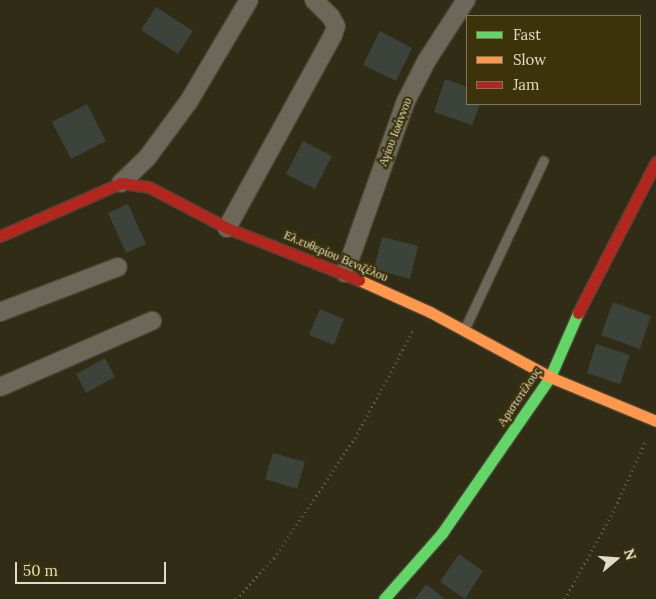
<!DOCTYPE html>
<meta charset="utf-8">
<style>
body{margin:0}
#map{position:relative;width:656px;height:599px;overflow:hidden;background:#312c16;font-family:Lora,serif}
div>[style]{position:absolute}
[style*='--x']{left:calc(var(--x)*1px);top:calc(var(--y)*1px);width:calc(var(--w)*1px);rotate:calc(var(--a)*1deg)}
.building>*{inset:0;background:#3c433b}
.path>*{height:3px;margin-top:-1.5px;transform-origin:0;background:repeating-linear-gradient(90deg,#676353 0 1px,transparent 0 5px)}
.roads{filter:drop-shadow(1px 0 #494535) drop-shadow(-1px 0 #494535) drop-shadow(0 1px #494535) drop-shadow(0 -1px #494535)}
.lane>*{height:9px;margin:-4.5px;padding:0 4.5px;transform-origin:4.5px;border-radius:4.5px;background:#6c6859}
.street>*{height:18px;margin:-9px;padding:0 9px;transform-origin:9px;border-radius:9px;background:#6c6859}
.fast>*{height:11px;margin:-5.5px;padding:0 5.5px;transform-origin:5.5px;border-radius:5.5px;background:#63d668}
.slow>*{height:11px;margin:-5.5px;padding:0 5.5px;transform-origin:5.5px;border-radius:5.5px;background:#ff974d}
.jam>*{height:11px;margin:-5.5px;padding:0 5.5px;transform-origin:5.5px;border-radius:5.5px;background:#b3261e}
span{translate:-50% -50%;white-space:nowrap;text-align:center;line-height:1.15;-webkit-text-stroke:4.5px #3d330a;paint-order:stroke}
.street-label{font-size:12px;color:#e2dcc7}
.legend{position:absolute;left:466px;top:15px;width:175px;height:90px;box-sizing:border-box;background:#3d330a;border:1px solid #7f7756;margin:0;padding:6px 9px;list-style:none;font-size:15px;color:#e2dcc7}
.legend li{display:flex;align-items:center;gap:10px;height:25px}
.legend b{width:25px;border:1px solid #7f7756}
.north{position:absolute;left:591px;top:534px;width:50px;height:50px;-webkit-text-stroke:4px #3d330a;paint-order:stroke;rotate:72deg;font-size:14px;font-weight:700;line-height:20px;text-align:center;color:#e2dcc7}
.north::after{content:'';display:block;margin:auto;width:18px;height:22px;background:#e2dcc7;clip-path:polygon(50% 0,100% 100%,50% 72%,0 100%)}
.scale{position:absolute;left:15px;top:562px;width:151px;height:22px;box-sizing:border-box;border:2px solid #e2dcc7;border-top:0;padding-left:6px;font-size:15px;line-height:18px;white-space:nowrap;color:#e2dcc7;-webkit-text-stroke:4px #3d330a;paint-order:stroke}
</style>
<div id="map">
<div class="building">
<i style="clip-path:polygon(156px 7px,193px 31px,178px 54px,141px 30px)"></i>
<i style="clip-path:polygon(380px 31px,412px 48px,396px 81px,363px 65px)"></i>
<i style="clip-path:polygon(445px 79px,467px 87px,467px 104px,480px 104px,472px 125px,434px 112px)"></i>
<i style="clip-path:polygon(87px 104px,106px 141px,71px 159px,52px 122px)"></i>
<i style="clip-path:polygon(303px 141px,332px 156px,315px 189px,286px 174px)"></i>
<i style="clip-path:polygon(128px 204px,146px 244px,126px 253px,108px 213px)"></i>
<i style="clip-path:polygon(382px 237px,418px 246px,410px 279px,374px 269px)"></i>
<i style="clip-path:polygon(613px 302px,651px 316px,640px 349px,601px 335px)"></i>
<i style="clip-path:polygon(320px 309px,344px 319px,334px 345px,309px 335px)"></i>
<i style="clip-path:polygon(596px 344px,630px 355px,620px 384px,587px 373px)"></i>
<i style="clip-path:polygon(105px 358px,115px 377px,86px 393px,76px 374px)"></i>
<i style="clip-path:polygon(273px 453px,305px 462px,297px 489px,265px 479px)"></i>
<i style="clip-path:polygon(459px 554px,483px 571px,465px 599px,440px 582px)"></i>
<i style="clip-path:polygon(426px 584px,445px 599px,415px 599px)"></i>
</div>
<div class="path">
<i style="--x:236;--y:599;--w:56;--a:-47.2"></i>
<i style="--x:274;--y:558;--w:145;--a:-56"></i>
<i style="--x:355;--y:438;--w:124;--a:-61.6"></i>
<i style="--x:565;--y:599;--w:99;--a:-61.1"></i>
<i style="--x:613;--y:512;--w:79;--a:-65.4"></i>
</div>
<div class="roads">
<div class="lane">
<i style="--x:464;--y:330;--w:187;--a:-64.9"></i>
</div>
<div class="street">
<i style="--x:121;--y:183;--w:36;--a:-44"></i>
<i style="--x:147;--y:158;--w:71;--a:-53.6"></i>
<i style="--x:189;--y:101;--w:117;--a:-59.3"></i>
<i style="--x:227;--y:228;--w:220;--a:-61.2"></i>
<i style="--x:333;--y:35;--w:9;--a:-72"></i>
<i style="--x:336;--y:26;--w:10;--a:-119"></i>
<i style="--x:331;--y:17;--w:24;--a:-135"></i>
<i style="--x:345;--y:273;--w:182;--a:-70.5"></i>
<i style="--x:406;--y:101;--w:46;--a:-62.9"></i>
<i style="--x:427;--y:60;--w:72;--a:-57"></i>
<i style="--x:0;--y:312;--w:126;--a:-20.9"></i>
<i style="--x:0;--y:387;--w:166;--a:-23.5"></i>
</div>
<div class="fast">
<i style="--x:384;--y:599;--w:88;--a:-48.7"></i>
<i style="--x:442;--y:533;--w:190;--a:-55.3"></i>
<i style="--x:550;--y:377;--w:70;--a:-66.4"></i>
</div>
<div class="slow">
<i style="--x:359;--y:280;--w:78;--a:24.3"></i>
<i style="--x:430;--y:312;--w:136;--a:28.4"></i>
<i style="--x:550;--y:377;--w:115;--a:22.5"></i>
</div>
<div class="jam">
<i style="--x:0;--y:236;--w:132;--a:-23.7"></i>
<i style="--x:121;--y:183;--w:28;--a:8"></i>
<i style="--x:149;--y:187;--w:88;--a:27.7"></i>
<i style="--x:227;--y:228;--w:142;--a:21.5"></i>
<i style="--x:578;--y:313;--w:170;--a:-62.7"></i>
</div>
</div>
<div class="street-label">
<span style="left:395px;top:132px;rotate:-69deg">Αγίου Ιωάννου</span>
<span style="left:336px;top:256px;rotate:23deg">Ελ.ευθερίου Βενιζέλου</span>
<span style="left:519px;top:397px;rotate:-56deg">Αριστοτέλους</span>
</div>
<ul class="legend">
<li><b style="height:6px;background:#63d668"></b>Fast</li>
<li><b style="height:6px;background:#ff974d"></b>Slow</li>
<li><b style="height:6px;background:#b3261e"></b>Jam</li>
</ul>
<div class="north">N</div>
<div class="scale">50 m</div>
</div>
